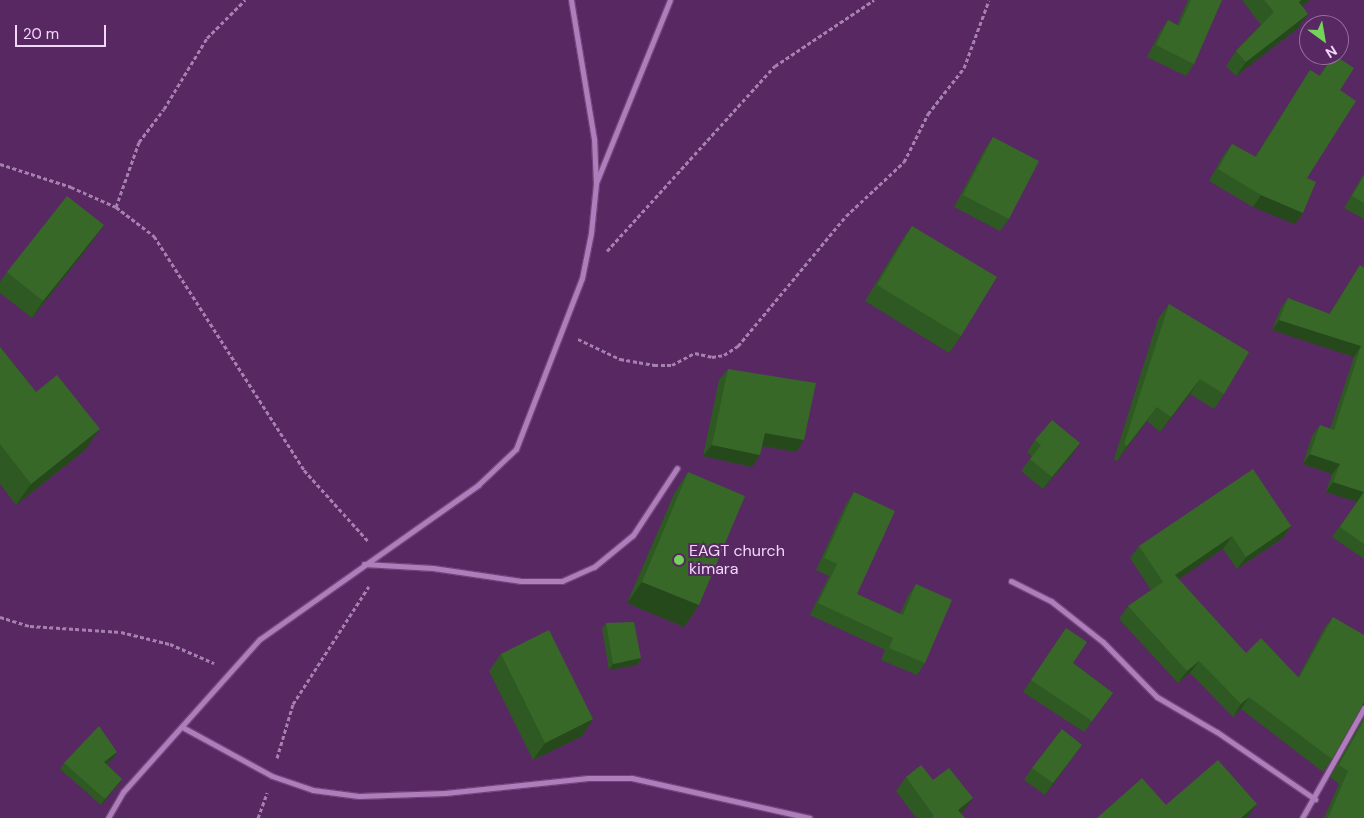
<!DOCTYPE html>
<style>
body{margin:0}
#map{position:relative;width:1364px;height:818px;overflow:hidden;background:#572862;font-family:"DM Sans",sans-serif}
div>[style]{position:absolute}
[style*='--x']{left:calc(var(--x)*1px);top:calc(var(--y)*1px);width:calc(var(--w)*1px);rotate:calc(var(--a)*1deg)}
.path>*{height:3px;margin-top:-1.5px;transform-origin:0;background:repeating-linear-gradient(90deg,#a681af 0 4px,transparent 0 6.5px)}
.roads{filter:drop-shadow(1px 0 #6e4578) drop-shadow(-1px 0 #6e4578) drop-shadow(0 1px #6e4578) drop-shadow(0 -1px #6e4578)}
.street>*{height:5px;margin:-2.5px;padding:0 2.5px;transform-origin:2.5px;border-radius:2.5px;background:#af7cbc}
.wall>*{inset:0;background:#2f5922}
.shaded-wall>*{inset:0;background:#26491c}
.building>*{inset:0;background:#376828}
.dots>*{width:14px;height:14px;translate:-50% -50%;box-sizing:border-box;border:2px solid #572862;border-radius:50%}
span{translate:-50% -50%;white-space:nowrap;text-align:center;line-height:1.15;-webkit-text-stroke:4px #572862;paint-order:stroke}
.poi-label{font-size:16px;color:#f2d7f9}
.left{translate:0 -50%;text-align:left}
.north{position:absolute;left:1299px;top:15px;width:50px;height:50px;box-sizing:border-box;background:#572862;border:1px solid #956e9e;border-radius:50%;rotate:148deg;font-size:14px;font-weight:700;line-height:20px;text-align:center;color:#f2d7f9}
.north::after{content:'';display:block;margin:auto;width:18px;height:22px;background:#75d25b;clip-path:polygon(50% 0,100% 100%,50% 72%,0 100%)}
.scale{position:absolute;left:15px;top:25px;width:91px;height:22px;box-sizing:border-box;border:2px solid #f2d7f9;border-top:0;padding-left:6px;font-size:15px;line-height:18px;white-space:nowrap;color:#f2d7f9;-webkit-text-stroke:4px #572862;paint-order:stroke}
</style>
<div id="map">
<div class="path">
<i style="--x:0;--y:164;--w:75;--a:17.9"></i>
<i style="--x:71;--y:187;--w:49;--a:24"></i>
<i style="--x:116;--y:207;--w:48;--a:37.3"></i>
<i style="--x:154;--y:236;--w:278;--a:57.3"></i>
<i style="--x:304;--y:470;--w:96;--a:48"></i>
<i style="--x:116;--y:207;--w:69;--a:-70.5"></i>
<i style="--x:139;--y:142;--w:41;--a:-52.9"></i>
<i style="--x:164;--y:109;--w:83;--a:-58.8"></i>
<i style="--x:207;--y:38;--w:54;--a:-45"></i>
<i style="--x:607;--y:251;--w:250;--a:-47.8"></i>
<i style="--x:775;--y:66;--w:119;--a:-33.7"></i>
<i style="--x:578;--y:339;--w:47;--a:25.5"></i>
<i style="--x:620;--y:359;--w:35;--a:10"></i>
<i style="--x:654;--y:365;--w:18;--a:0"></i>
<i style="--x:672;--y:365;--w:26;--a:-28"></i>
<i style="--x:695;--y:353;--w:17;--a:13"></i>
<i style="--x:712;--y:357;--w:12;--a:-9"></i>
<i style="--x:724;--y:355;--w:17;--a:-33"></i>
<i style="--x:738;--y:346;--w:169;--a:-50.3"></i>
<i style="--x:846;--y:216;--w:79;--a:-43"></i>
<i style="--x:904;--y:162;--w:54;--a:-63.4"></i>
<i style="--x:928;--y:114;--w:58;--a:-52"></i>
<i style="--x:964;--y:68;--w:72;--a:-69.8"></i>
<i style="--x:0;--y:617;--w:31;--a:17"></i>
<i style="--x:30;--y:626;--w:91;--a:3.8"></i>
<i style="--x:121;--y:632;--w:50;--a:13.8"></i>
<i style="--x:170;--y:644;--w:48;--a:23.4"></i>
<i style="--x:277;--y:758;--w:56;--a:-73.5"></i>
<i style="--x:293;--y:704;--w:140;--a:-57.2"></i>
<i style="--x:258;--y:818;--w:27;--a:-70"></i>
</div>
<div class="roads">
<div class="street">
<i style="--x:596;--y:183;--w:197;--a:-68"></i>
<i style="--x:364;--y:564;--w:69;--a:3.3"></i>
<i style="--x:433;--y:568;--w:89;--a:8.4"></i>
<i style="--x:521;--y:581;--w:41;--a:0"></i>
<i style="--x:562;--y:581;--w:35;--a:-24"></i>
<i style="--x:594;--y:567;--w:50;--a:-39.4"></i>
<i style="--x:633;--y:535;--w:80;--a:-56.7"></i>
<i style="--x:1011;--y:581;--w:45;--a:26.6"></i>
<i style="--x:1051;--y:601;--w:66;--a:38.3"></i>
<i style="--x:1103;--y:642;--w:77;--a:45.5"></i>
<i style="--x:1157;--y:697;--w:69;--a:30.3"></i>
<i style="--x:1217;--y:732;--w:119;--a:34.4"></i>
<i style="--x:184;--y:728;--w:100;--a:28.6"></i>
<i style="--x:272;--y:776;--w:43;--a:18.9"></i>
<i style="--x:313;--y:790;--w:46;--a:7.4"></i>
<i style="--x:359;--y:796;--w:86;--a:-2"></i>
<i style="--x:445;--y:793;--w:144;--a:-6"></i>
<i style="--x:588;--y:778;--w:44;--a:0"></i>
<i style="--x:632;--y:778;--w:182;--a:12.7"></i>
<i style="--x:108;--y:818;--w:30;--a:-60"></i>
<i style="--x:123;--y:792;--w:205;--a:-48.2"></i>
<i style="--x:260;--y:639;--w:267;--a:-35.2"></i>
<i style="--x:478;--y:485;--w:52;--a:-43.5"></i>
<i style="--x:516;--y:449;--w:183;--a:-68.9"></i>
<i style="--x:582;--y:278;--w:46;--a:-78.7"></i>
<i style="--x:591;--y:233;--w:49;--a:-84.2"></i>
<i style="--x:596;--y:184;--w:45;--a:-92.5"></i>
<i style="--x:594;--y:139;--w:141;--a:-99.4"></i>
<i style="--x:1302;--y:818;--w:126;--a:-60.6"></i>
</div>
</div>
<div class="wall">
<i style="clip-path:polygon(1188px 0,1222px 0,1194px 64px,1186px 76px,1147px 57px,1160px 32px,1168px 20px,1177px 25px)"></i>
<i style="clip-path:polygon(1242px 0,1310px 0,1302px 6px,1308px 14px,1297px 29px,1236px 76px,1226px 66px,1236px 51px,1261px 25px)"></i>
<i style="clip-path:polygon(1334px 55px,1340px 90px,1307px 178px,1303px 213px,1295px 224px,1253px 207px,1209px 181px,1223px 156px,1232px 144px,1255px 157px,1310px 70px,1319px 76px)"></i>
<i style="clip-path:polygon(993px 137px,1009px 219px,1000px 231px,954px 207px,985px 149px)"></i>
<i style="clip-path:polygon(1364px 173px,1364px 219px,1344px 208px)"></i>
<i style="clip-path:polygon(912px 226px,961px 336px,949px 353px,865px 301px,900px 243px)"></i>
<i style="clip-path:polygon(92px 242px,32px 318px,0 293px,0 282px,7px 272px)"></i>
<i style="clip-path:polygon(1360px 265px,1364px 268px,1364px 559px,1332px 537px,1357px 502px,1326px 492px,1332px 474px,1303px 464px,1312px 436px,1320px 425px,1330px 429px,1354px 357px,1272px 330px,1281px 308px,1288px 298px,1329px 314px)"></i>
<i style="clip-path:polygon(1169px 304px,1224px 394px,1214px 409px,1190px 394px,1160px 432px,1147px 421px,1117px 461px,1114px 459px,1158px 319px)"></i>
<i style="clip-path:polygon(0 347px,36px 392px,85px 450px,16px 505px,0 484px)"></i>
<i style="clip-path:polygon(728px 369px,796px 452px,762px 446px,752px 467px,703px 456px,719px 380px)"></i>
<i style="clip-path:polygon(1035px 440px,1072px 455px,1043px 489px,1021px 471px,1032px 456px,1027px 452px)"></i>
<i style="clip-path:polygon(688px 472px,699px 605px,684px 627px,627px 603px,674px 494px)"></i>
<i style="clip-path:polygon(854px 492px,857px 594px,900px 614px,908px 596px,916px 584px,925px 663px,917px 675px,881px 660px,885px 650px,810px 615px,829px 576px,816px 570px,846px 504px)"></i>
<i style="clip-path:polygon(1291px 526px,1283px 538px,1237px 569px,1223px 549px,1178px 579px,1246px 653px,1298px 677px,1324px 629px,1333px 617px,1362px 705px,1332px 759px,1323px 772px,1241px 709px,1233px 717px,1190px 673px,1178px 683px,1119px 619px,1128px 606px,1151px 590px,1130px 558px,1139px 546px)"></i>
<i style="clip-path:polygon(606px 623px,641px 658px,637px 665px,609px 670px,602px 629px)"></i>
<i style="clip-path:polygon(1058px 640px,1073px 663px,1113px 693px,1084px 732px,1023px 692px)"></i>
<i style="clip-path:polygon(501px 654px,593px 719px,582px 736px,533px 760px,489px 671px)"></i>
<i style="clip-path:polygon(1364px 717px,1364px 818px,1324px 818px,1339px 784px,1330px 777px)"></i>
<i style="clip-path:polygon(1074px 756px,1045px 795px,1024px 780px,1032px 768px)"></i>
<i style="clip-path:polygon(113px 759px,106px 764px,122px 779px,101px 805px,60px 769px,64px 763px)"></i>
<i style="clip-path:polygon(906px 777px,933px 780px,963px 812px,961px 814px,965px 818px,916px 818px,896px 791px)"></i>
</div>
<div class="shaded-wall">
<i style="clip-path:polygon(1301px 0,1310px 0,1288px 17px,1299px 2px)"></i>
<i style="clip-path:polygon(1308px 14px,1297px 29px,1236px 76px,1246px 62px)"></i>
<i style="clip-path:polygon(1261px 195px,1303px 213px,1295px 224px,1253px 207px)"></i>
<i style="clip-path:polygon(104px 225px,92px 242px,32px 318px,43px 301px)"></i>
<i style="clip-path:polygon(1279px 320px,1361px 346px,1354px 357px,1272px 330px)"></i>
<i style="clip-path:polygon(1200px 379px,1190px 394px,1160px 432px,1171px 417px)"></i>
<i style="clip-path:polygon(1157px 407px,1147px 421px,1117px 461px,1127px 446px)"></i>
<i style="clip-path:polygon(100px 429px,85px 450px,16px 505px,31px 484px)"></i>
<i style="clip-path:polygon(765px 433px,804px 440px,796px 452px,756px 445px)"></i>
<i style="clip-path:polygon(1080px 443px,1072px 455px,1043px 489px,1052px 477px)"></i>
<i style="clip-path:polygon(712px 445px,760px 455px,752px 467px,703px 456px)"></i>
<i style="clip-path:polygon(1310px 454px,1340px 464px,1332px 474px,1303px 464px)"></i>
<i style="clip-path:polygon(1333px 482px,1364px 492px,1357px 502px,1326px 492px)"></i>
<i style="clip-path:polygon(1291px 526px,1283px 538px,1237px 569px,1246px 557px)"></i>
<i style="clip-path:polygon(1232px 536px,1223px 549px,1166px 588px,1175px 575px)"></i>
<i style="clip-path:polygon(642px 582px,699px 605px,684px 627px,627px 603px)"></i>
<i style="clip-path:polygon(641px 658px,637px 665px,609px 670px,613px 664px)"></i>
<i style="clip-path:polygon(1199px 661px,1190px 673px,1178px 683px,1187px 671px)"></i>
<i style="clip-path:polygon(1249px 697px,1241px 709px,1233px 717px,1241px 704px)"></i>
<i style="clip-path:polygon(593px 719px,582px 736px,533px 760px,545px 743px)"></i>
<i style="clip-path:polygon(1082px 745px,1074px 756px,1045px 795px,1053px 783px)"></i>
<i style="clip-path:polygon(117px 752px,113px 759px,100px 768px,104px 762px)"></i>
<i style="clip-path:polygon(122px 779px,118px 785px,101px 805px,105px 799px)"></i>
<i style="clip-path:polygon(973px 798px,963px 812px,955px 818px,958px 810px)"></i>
<i style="clip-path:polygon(1257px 804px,1247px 818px,1241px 818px)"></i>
</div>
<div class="building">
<i style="clip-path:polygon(1191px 0,1222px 0,1194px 64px,1156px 45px,1168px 20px,1179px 26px)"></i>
<i style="clip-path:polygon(1264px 0,1301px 0,1299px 2px,1308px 14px,1246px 62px,1236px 51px,1274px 12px)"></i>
<i style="clip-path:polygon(1334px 55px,1354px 68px,1340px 90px,1356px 101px,1307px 178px,1316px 182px,1303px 213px,1261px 195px,1218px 169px,1232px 144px,1256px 157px,1310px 70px,1320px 76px)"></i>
<i style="clip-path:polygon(993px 137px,1039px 161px,1009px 219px,963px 195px)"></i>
<i style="clip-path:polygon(1364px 176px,1364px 203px,1352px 196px)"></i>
<i style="clip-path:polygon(67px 196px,104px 225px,43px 301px,7px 272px)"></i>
<i style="clip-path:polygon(912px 226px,997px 277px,961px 336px,877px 285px)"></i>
<i style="clip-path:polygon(1360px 265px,1364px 268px,1364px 492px,1333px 482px,1340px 464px,1310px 454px,1320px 425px,1334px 430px,1361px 346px,1279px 320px,1288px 298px,1330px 314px)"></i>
<i style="clip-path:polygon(1169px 304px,1249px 352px,1224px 394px,1200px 379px,1171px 417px,1157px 407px,1127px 446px,1124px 444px)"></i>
<i style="clip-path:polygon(0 347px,36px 392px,57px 375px,100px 429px,31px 484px,0 444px)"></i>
<i style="clip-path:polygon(728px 369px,816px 383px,804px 440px,765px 433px,760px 455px,712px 445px)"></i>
<i style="clip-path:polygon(1052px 420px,1080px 443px,1052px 477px,1030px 459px,1041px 445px,1035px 440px)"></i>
<i style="clip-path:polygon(1253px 469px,1291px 526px,1246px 557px,1232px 536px,1175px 575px,1246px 653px,1261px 638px,1299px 678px,1333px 617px,1364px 635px,1364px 702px,1332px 759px,1249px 697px,1241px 704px,1199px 661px,1187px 671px,1128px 606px,1163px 582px,1139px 546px)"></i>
<i style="clip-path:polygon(688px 472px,745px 496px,699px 605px,642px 582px)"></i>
<i style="clip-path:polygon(854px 492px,895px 511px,857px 594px,903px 615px,916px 584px,952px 600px,925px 663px,889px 648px,893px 638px,818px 603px,837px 564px,824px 558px)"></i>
<i style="clip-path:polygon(1364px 492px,1364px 544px,1340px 527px)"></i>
<i style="clip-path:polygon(634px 622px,641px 658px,613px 664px,606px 623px)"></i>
<i style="clip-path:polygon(1066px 628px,1087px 642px,1073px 663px,1113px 693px,1092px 721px,1031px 680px)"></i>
<i style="clip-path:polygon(549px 630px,593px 719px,545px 743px,501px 654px)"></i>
<i style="clip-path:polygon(1364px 720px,1364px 818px,1328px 818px,1348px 771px,1339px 765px)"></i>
<i style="clip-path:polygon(99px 726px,117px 752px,104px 762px,122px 779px,105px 799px,64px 763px)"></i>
<i style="clip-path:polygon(1062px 729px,1082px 745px,1053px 783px,1032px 768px)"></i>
<i style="clip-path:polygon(1218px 760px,1257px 804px,1241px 818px,1097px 818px,1142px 778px,1166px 805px)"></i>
<i style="clip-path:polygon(921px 765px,933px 780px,949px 768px,973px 798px,958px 810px,965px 818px,931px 818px,934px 816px,906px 777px)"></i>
</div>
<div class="dots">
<i style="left:679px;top:560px;background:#75d25b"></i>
</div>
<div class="poi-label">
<span class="left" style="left:689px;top:560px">EAGT church<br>kimara</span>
</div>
<div class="north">N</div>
<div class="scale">20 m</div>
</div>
